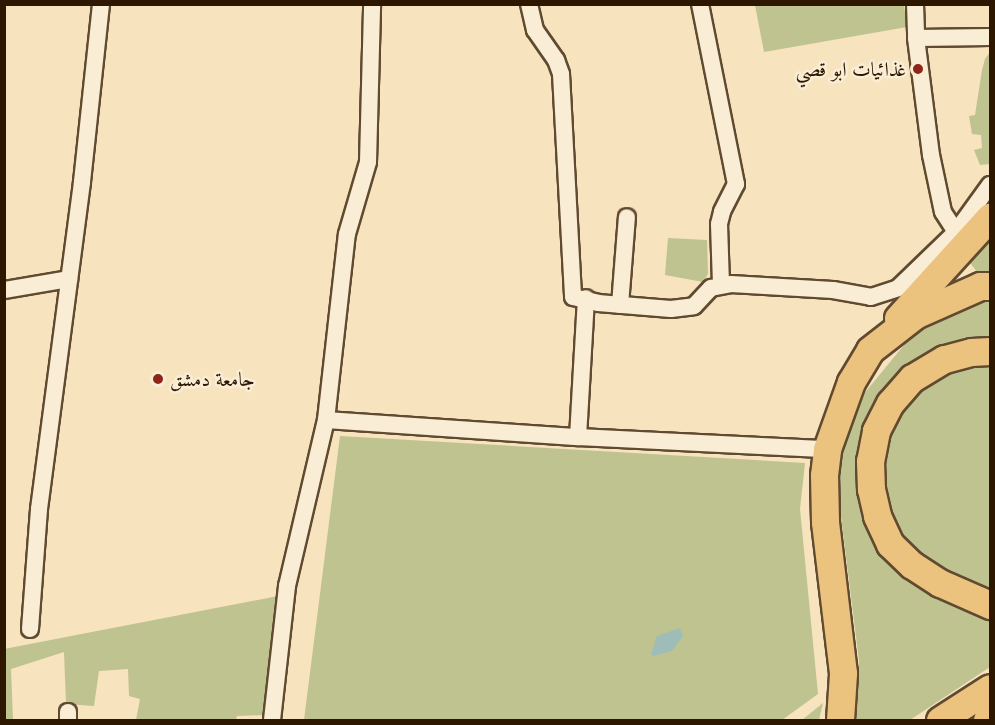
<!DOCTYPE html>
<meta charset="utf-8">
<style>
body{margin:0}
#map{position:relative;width:995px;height:725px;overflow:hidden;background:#f7e3be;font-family:"Libre Caslon Text",Amiri,serif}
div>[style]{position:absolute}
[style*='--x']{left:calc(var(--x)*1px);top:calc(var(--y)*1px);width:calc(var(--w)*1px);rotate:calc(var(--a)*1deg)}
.green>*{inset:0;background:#bec390}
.water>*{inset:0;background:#9ebdb8}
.roads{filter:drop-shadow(2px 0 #604a30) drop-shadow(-2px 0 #604a30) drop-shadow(0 2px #604a30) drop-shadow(0 -2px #604a30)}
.minor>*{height:16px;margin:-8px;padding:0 8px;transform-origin:8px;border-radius:8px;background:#faedd5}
.trunk>*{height:27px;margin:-13.5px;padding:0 13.5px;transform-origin:13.5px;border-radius:13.5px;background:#ecc27f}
.dots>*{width:16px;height:16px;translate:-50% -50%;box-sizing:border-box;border:3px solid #faedd5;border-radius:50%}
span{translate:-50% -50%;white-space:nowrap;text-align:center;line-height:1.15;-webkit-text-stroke:5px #faedd5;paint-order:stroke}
.poi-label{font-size:20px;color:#2d1700}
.right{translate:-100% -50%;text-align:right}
.left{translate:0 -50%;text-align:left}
.frame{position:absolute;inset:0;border:6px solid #2d1700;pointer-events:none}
</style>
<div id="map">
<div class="green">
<i style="clip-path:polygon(755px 5px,904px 5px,907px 27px,764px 52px)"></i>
<i style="clip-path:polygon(990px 52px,990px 164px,980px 165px,974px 150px,982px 148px,981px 135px,972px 134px,969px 116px,975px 115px,982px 70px,985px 59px)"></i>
<i style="clip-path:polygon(990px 234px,990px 275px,981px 277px,967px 259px)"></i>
<i style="clip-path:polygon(668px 238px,707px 240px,708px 274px,703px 282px,665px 275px)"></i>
<i style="clip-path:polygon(973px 299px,990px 299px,990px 339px,965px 337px,909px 369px,881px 402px,873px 533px,990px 613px,990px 667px,910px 720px,854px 720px,859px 661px,838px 492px,843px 446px,858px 401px,909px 339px)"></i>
<i style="clip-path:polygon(975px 362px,990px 363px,990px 594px,946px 574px,904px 542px,882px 488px,882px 443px,903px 401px,934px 376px)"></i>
<i style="clip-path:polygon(340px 436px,805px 463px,800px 509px,818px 694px,782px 720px,304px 720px)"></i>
<i style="clip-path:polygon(278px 596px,265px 715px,237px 716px,236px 720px,136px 720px,140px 699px,129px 696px,128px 669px,99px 671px,94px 706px,66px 704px,64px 652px,11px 669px,13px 720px,5px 720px,4px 649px)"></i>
<i style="clip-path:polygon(823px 703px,819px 720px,802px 720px)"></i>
</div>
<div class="water">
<i style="clip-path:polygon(680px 628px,683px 636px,672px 651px,653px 656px,651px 654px,657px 636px)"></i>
</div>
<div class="roads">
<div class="minor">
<i style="--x:529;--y:4;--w:27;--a:77"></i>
<i style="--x:535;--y:30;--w:37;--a:55"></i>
<i style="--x:556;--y:60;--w:15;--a:70"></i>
<i style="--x:561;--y:74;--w:223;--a:86.9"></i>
<i style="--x:573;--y:297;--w:26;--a:13"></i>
<i style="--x:598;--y:303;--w:73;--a:4.7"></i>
<i style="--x:671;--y:309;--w:23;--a:-7"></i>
<i style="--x:694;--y:306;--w:25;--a:-47"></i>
<i style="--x:711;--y:288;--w:20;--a:-11"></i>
<i style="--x:731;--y:284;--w:102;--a:3.4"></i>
<i style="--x:833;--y:290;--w:39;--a:10"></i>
<i style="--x:871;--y:297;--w:28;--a:-18"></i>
<i style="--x:898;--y:288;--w:81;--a:-44"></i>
<i style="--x:956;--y:232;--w:58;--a:-54.1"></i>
<i style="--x:700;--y:4;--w:184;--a:78.7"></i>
<i style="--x:736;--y:184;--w:31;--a:117"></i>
<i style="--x:722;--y:212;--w:12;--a:104"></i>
<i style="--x:719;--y:224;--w:60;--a:88.1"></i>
<i style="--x:915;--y:4;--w:34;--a:88"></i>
<i style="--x:916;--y:38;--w:74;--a:-0.8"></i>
<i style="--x:916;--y:38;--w:118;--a:82.7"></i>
<i style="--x:931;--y:155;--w:58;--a:78.1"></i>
<i style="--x:943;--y:212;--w:24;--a:57"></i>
<i style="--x:4;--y:290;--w:66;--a:-9.6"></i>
<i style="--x:620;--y:305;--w:88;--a:-85.5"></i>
<i style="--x:326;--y:420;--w:253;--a:3.9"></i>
<i style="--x:578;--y:437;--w:249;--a:2.8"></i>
<i style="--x:578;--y:437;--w:139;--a:-86.7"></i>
<i style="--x:30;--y:629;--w:120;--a:-85.7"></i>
<i style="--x:39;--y:509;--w:330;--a:-82.5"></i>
<i style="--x:82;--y:182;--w:179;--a:-83.9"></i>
<i style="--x:68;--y:720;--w:8;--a:-90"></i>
<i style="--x:272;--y:720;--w:135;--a:-83.6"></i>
<i style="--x:287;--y:586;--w:171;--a:-76.8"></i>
<i style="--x:326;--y:420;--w:187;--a:-83.6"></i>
<i style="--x:347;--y:234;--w:75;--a:-73.7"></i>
<i style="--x:368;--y:162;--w:158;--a:-88.5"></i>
</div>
<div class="trunk">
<i style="--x:898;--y:318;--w:137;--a:-47.7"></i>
<i style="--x:990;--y:351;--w:19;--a:177"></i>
<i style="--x:971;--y:352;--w:28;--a:165"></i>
<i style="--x:944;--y:359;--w:37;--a:149"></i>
<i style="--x:912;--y:378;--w:33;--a:131"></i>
<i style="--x:890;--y:403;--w:31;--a:117"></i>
<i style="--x:876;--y:431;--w:31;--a:101"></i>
<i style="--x:870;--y:461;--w:28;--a:88"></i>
<i style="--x:871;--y:489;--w:28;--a:77"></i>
<i style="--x:877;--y:516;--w:31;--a:65"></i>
<i style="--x:890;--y:544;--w:30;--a:44"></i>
<i style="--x:912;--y:565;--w:33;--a:33"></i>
<i style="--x:940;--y:583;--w:55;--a:23.7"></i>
<i style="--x:840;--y:720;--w:47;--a:-86.3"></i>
<i style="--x:843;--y:673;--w:152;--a:-96.8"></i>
<i style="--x:825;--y:522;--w:47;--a:-91.2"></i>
<i style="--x:824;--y:475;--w:26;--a:-83"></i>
<i style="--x:827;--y:449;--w:71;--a:-70.3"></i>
<i style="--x:851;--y:382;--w:37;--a:-59"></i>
<i style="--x:870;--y:350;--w:57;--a:-37.9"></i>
<i style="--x:915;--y:315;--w:71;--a:-24"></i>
<i style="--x:980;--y:286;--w:10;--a:0"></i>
<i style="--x:940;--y:720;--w:59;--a:-32.6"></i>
<i style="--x:987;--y:720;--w:4;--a:-34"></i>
</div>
</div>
<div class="dots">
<i style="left:918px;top:69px;background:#8f2418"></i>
<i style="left:158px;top:379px;background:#8f2418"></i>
</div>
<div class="poi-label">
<span class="right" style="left:906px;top:69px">غذائيات ابو قصي</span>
<span class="left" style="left:170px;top:379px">جامعة دمشق</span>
</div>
<div class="frame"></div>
</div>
